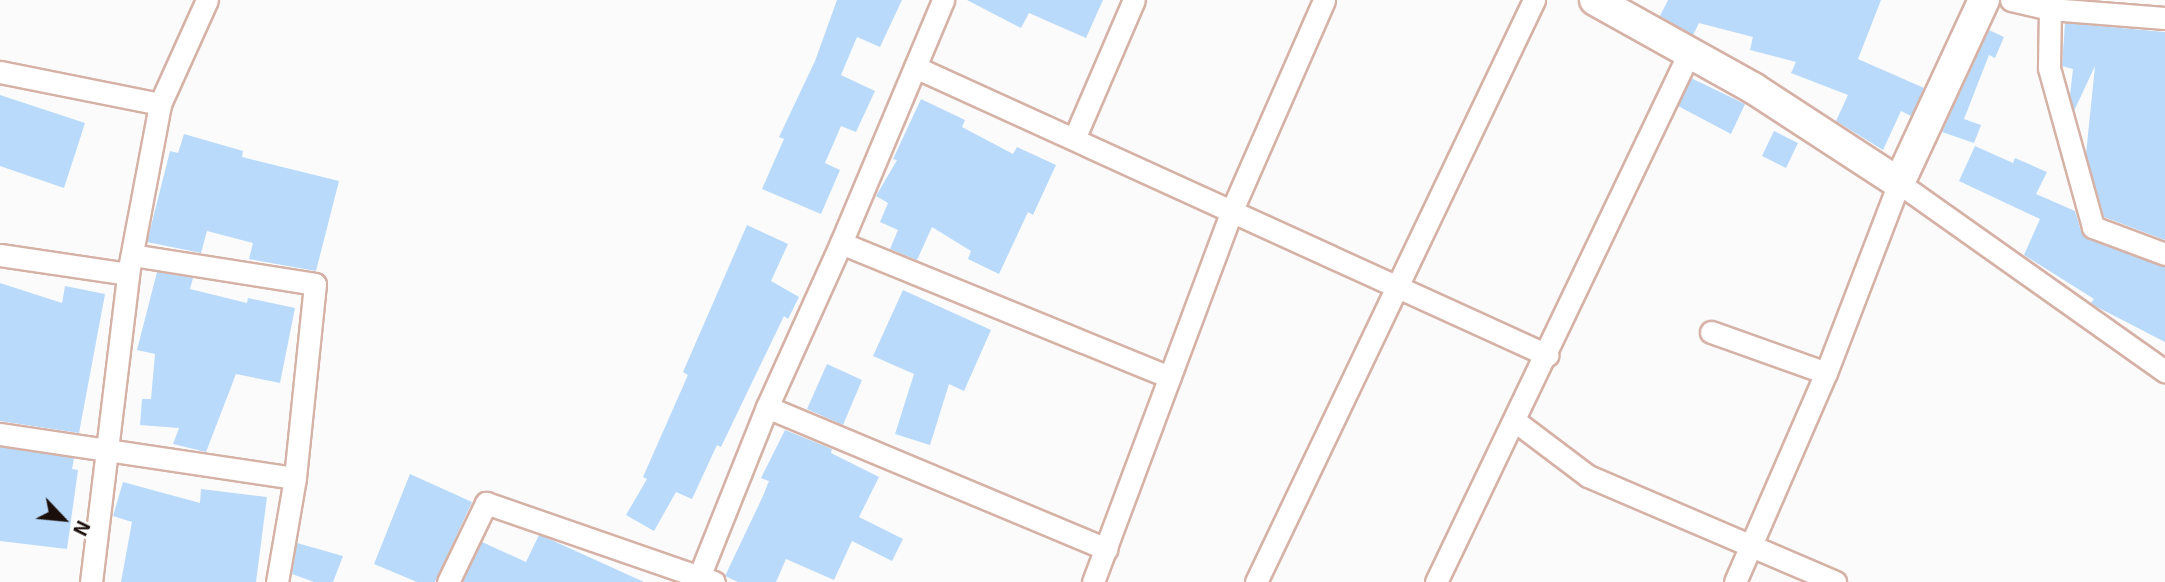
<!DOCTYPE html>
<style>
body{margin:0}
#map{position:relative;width:2165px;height:582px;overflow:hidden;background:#fbfbfb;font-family:"Exo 2",sans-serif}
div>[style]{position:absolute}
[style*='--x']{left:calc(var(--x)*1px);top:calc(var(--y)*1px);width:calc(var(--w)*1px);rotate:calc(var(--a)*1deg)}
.building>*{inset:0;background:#b9dafa}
.roads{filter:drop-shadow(2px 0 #d5b1a6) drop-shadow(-2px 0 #d5b1a6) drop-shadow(0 2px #d5b1a6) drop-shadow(0 -2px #d5b1a6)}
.street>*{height:21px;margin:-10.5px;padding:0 10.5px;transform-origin:10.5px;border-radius:10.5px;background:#fff}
.secondary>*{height:30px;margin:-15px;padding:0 15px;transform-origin:15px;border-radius:15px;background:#fff}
span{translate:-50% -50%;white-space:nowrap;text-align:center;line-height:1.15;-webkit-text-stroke:5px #fff;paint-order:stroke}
.north{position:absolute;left:28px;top:484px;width:70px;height:70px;-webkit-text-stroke:5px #fff;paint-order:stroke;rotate:116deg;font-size:19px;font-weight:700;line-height:28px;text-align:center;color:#1b0f0b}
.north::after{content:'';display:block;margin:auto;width:24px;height:32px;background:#1b0f0b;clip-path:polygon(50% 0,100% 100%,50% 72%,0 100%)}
</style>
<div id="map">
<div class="building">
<i style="clip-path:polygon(837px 0,902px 0,880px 47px,857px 37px,841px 75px,875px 91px,856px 132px,841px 126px,825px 163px,840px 170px,821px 214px,762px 189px,784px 139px,779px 137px,815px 61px)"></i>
<i style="clip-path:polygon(967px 0,1103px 0,1086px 38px,1029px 13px,1021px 28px)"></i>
<i style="clip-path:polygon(1668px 0,1881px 0,1858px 59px,1924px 88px,1911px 116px,1901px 111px,1883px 150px,1836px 121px,1848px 95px,1791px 73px,1796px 62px,1750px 50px,1753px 37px,1699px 23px,1693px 35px,1660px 16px)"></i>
<i style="clip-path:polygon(2065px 23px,2165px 32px,2165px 240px,2104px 217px,2086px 154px,2095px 66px,2074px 111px,2070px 95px,2073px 69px,2062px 66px)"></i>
<i style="clip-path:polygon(1989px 30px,2004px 37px,1995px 58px,1989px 55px,1964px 119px,1981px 125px,1974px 143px,1942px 132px)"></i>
<i style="clip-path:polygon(1691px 78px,1745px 104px,1731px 134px,1678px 106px)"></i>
<i style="clip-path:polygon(0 95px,85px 123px,64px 188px,0 166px)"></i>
<i style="clip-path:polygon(921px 99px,965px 120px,962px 127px,1013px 154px,1017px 147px,1056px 165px,1033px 215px,1028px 212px,999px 274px,968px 259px,971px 251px,932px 227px,917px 260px,890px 249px,898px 230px,880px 222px,888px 203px,876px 196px,897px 160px,893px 159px)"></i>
<i style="clip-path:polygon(1774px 131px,1798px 143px,1786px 168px,1762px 156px)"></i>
<i style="clip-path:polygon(184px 134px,243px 151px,242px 157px,339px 181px,316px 271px,249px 259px,253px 243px,207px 231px,201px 253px,147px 242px,170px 151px,178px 153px)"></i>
<i style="clip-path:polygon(1975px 146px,2013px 163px,2015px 158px,2047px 172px,2036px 194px,2075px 211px,2081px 231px,2088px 239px,2165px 267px,2165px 342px,2097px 307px,2091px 303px,2094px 299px,2024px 255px,2040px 219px,1959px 181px)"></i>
<i style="clip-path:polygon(747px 225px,788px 244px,771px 281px,799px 297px,788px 319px,784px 316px,721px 447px,717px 445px,692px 499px,676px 492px,654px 531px,626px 515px,647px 479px,643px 477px,688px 375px,683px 372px)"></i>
<i style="clip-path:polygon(157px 272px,193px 278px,190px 289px,247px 303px,248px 298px,295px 308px,280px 383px,236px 374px,206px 452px,173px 444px,179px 428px,140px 425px,142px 399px,151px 399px,155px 354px,137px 350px)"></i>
<i style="clip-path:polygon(0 283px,62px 303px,65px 286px,105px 294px,79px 433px,0 421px)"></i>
<i style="clip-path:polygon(903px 290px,991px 330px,964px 391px,949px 384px,930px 445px,895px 434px,914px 374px,873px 356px)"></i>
<i style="clip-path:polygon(827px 364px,862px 380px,843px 425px,807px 409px)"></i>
<i style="clip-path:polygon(785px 430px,832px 449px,831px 453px,879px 477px,859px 517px,903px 539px,892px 561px,852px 541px,834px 580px,786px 559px,776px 582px,738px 582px,725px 576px,763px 496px,769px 481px,761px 478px)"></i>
<i style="clip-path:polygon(0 447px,74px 458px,72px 469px,78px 470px,67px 549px,0 541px)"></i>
<i style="clip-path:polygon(410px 474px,472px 502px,435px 582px,417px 582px,374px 564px)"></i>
<i style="clip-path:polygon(123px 482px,200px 503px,201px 489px,267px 497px,256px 582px,121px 582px,132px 522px,113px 516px)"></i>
<i style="clip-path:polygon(539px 535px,547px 538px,644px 582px,463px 582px,482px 542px,526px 562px)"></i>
<i style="clip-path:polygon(297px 543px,343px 556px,333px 582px,314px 582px,292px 574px)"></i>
</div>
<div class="roads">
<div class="street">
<i style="--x:2011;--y:0;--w:40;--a:13"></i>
<i style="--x:2050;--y:9;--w:115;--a:4.5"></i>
<i style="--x:2050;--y:9;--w:59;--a:91"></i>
<i style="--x:2049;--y:68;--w:165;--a:74.5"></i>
<i style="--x:2093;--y:227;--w:77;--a:20.6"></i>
<i style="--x:915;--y:67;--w:695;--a:24.5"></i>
<i style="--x:0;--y:72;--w:163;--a:11.3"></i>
<i style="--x:1074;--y:139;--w:151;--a:-66.7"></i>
<i style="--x:841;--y:243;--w:355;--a:22.2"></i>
<i style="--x:0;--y:255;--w:129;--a:8.4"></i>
<i style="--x:132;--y:255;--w:185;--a:9"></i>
<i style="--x:315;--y:284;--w:195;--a:95.9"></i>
<i style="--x:295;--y:478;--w:106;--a:99.8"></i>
<i style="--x:1711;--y:332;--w:122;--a:19.6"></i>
<i style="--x:767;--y:407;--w:368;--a:22.7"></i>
<i style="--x:1515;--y:421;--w:91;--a:37"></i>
<i style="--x:1588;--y:476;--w:269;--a:23.2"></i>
<i style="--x:0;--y:434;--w:298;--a:8.5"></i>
<i style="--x:91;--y:582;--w:310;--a:-83.1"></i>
<i style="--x:128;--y:274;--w:173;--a:-79.3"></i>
<i style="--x:160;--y:104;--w:114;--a:-65.7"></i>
<i style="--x:448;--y:582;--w:88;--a:-64.3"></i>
<i style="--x:486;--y:503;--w:241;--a:19.1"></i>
<i style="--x:697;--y:582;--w:188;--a:-68.2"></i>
<i style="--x:767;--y:407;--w:180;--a:-65.7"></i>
<i style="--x:841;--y:243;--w:264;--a:-67.2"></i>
<i style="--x:1093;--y:582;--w:397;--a:-69.5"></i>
<i style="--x:1232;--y:210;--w:229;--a:-66.3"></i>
<i style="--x:1256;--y:582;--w:645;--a:-64.47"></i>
<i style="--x:1436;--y:582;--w:586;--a:-64.44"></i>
<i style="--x:1735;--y:582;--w:228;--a:-66.5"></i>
<i style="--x:1826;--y:373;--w:204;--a:-69"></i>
<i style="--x:1899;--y:183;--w:326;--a:35.3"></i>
</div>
<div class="secondary">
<i style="--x:1595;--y:0;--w:181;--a:29.1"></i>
<i style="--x:1753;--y:88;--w:174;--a:33.1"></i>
<i style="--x:1899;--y:183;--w:202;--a:-65.1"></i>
</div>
</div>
<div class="north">N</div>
</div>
